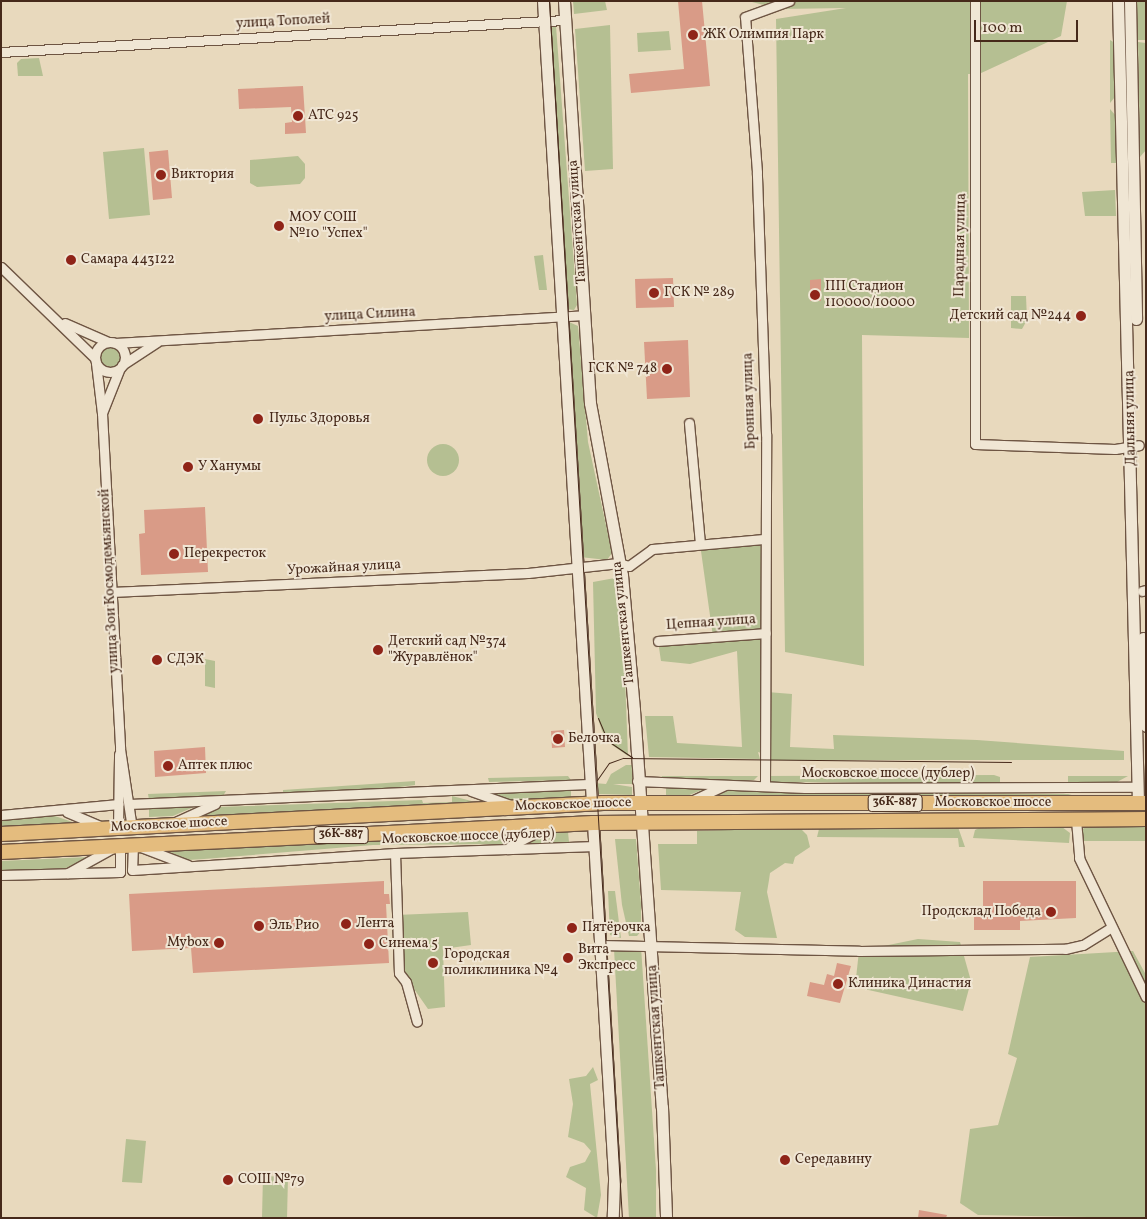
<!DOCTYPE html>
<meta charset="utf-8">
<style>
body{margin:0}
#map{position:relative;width:1147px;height:1219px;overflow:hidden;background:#e8d9bd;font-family:Vollkorn,serif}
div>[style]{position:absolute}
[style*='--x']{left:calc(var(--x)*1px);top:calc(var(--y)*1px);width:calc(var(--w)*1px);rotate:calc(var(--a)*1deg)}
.green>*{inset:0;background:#b5bf92}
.round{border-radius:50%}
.building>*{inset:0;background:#d99b87}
.roads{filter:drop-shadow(1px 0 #6e5543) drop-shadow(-1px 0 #6e5543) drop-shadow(0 1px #6e5543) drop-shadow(0 -1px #6e5543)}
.minor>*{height:9px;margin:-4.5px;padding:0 4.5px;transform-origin:4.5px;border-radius:4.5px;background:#f0e6d4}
.minor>.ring{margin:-4.5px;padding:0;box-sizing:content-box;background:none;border:9px solid #f0e6d4;border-radius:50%}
.secondary>*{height:11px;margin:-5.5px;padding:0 5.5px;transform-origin:5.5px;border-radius:5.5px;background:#f0e6d4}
.primary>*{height:14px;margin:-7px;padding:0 7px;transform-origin:7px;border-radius:7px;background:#e4bc7e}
.tram>*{height:1px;margin:-0.5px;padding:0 0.5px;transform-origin:0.5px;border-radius:0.5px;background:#46291a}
.dots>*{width:14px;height:14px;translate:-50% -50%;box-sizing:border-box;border:2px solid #f0e6d4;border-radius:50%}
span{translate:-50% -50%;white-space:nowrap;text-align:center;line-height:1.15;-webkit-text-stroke:4px #f0e6d4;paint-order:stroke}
.shield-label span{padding:1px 4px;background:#f0e6d4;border:1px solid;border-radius:4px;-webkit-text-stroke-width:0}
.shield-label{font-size:12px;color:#46291a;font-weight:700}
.street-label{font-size:14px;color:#46291a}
.poi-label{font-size:14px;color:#46291a}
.left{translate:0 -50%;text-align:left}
.right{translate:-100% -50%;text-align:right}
.frame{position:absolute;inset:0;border:2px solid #46291a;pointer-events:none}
.scale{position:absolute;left:974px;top:20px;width:104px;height:22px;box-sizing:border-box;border:2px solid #46291a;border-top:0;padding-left:6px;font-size:15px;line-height:18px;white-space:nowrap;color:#46291a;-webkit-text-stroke:4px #f0e6d4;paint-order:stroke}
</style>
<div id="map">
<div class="green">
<i style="clip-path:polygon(573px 1px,605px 1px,607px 10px,574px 14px)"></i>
<i style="clip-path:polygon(748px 1px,1067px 1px,1061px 36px,979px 74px,968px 74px,969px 338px,862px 335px,864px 666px,785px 652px,776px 19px,846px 8px,780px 9px)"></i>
<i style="clip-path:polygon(1136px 1px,1146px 1px,1146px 40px,1136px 40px)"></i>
<i style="clip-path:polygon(610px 25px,613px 169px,585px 171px,575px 29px)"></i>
<i style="clip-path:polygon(556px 26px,577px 305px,574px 310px,566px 309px,548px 29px)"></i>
<i style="clip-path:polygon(669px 31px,671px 50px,638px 52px,637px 33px)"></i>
<i style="clip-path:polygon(1110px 40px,1115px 43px,1115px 97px,1110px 103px)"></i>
<i style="clip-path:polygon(1138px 42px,1146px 43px,1146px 150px,1140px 157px)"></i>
<i style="clip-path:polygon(39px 58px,43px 76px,18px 76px,17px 63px,21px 59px)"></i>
<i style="clip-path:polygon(1110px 109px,1116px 116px,1116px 163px,1111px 163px)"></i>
<i style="clip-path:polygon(144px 148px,150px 215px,109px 219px,103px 152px)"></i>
<i style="clip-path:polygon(298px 156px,305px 164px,305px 178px,300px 184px,257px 187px,250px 183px,250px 160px)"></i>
<i style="clip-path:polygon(1115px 190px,1116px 216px,1085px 216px,1082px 192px)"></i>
<i style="clip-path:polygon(543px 255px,547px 290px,539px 290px,534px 256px)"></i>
<i style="clip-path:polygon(1011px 296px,1026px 296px,1027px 320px,1022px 329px,1011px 328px)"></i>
<i style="clip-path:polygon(569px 322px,578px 326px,588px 442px,612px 553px,607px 560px,580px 557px,565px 325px)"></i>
<i class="round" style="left:97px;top:345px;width:24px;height:24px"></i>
<i class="round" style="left:427px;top:444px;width:32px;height:32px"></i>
<i style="clip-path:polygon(764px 539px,767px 692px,792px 694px,790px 747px,834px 749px,833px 735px,977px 740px,1124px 751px,1124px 760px,767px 760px,767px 755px,758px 752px,760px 759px,649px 757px,645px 716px,673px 716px,677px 743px,742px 747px,737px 651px,690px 664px,661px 661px,658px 641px,713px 637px,700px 544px)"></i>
<i style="clip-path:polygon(615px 578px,623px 626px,628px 756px,612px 745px,602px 731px,596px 713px,593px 582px)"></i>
<i style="clip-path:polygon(205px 659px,215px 661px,215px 688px,205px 686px)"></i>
<i style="clip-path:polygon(626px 765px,632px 765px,633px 784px,613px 784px,632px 787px,632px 795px,598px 794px,594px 783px,606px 784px,611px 774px)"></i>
<i style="clip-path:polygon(994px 775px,1000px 777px,1000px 783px,772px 782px,766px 776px)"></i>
<i style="clip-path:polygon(568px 776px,571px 780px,489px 782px,488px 778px)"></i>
<i style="clip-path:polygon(662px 776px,758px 776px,754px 780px,660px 780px)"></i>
<i style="clip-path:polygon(1068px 776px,1128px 776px,1117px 782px,1068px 783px)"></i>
<i style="clip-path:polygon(415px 781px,415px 785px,377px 790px,283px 794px,283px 790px)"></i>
<i style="clip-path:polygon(709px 787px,687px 796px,666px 796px,666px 788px)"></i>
<i style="clip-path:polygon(571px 789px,571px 799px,513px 801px,486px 792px)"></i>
<i style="clip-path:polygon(730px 790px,805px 794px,1068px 794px,1079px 797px,711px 797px)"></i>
<i style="clip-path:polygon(226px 791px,223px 796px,149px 800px,148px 794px)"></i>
<i style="clip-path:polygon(452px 796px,487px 805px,197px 816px,216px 807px,422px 800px,423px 803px,452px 802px)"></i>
<i style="clip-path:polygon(196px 806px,173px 816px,149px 817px,149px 808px)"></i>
<i style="clip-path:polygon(55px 816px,81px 825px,1px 828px,1px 819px)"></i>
<i style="clip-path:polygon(983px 826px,1062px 827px,1070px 833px,1069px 843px,973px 838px,975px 830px)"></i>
<i style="clip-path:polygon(1086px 826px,1146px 826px,1146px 841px,1080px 841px,1078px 834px)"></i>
<i style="clip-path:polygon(799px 827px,807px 835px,810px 847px,795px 857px,793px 864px,785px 863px,770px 873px,769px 880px,767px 892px,777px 938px,745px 937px,735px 930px,741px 892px,661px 890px,658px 844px,697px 844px,697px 831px)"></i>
<i style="clip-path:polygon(824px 827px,958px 827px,965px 847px,959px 847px,958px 838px,817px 837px,819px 829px)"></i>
<i style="clip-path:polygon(568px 832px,569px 842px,522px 844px,545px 834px)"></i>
<i style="clip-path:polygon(508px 833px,525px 834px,504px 844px,373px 845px,204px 859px,188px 860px,163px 849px)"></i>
<i style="clip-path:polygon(615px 839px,636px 839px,641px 904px,641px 931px,637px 936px,629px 936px,622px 905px)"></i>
<i style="clip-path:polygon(89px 857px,66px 868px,1px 871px,1px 861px)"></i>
<i style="clip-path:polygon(608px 891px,615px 891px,621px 938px,610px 935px)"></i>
<i style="clip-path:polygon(468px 912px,471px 945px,443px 949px,445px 1007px,428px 1009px,398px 966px,396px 915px)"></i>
<i style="clip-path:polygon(918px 939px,960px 942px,971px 981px,963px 1011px,855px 987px,859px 951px)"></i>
<i style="clip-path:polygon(641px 947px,656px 1170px,656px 1218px,629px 1218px,614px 949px)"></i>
<i style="clip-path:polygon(1133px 951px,1146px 975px,1146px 1218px,978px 1215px,960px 1203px,970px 1129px,998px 1125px,1017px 1058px,1008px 1054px,1030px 957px)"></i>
<i style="clip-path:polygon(593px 1067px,598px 1080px,590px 1084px,601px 1195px,597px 1218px,584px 1210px,586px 1188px,566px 1177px,570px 1167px,585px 1162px,591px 1151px,584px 1143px,568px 1137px,573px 1104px,569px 1079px,586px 1076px)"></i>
<i style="clip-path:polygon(126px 1139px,146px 1141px,142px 1183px,122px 1182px)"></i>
<i style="clip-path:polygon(263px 1176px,288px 1177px,287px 1218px,262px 1217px)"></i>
</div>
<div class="building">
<i style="clip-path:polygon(678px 1px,702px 1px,710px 86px,631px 93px,629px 74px,684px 69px)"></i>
<i style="clip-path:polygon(303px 86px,306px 133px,285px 134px,285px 123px,292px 122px,291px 107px,239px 109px,238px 89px)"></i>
<i style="clip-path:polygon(168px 150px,172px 198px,153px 200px,149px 152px)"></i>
<i style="clip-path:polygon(673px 278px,674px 307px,636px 308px,635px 279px)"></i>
<i style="clip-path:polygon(821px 279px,821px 301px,810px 301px,810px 280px)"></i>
<i style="clip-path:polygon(688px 340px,690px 397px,647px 399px,644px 342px)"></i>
<i style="clip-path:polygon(205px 507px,208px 572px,141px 575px,139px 534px,145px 533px,144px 510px)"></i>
<i style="clip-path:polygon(564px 730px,565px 747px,552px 748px,551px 731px)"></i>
<i style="clip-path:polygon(205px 747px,206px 773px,155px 777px,154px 751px)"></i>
<i style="clip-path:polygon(384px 881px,384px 894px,389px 894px,390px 904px,386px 904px,389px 963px,193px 973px,191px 948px,132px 951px,129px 894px)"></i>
<i style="clip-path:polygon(983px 881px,1076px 881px,1076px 918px,1020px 921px,1020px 930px,974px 930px,974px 910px,983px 910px)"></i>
<i style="clip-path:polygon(837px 963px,851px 966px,840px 1003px,807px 996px,810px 982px,824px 985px,827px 974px,834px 976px)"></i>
<i style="clip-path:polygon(919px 1210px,947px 1215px,946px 1218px,918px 1218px)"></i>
</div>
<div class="roads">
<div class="minor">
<i style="--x:975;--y:1;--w:443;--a:90"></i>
<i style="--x:975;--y:444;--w:140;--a:2"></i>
<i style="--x:1115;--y:449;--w:24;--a:-9"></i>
<i style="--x:1;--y:52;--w:565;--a:-3.25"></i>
<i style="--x:1;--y:267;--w:129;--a:44.1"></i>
<i style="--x:65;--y:323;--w:47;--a:23.8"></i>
<i class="ring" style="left:95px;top:342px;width:21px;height:21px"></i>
<i style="--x:115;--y:343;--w:470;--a:-3.4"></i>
<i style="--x:96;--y:363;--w:50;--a:83.2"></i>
<i style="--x:102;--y:413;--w:336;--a:86.9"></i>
<i style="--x:120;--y:749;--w:80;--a:81.4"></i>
<i style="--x:122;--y:365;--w:42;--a:-33.3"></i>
<i style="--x:102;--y:413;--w:46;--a:-68.4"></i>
<i style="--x:689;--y:423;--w:121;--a:84.8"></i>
<i style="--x:1142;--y:591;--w:4;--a:-14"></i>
<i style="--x:111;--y:592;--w:417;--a:-2.6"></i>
<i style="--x:528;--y:573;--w:91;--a:-6.3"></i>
<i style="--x:618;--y:563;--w:11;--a:15"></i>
<i style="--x:629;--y:566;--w:29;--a:-36"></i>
<i style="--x:652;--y:549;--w:112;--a:-5.1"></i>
<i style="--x:658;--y:641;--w:108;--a:-4.2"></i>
<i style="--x:637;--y:781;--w:168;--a:2.4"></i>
<i style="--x:805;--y:788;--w:333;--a:-0.2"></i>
<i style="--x:765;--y:785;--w:351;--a:-89.8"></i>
<i style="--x:766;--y:434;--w:262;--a:-92"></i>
<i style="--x:757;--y:172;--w:155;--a:-94.4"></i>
<i style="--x:745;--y:17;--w:47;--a:-20"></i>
<i style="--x:471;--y:791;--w:42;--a:19.3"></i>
<i style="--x:691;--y:801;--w:38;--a:-25"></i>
<i style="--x:129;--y:804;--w:460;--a:-2.5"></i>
<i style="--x:67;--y:812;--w:39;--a:23"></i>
<i style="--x:1;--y:815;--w:118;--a:-5.4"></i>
<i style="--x:1076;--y:820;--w:38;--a:85"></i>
<i style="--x:1079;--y:858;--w:154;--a:64.3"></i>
<i style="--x:175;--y:822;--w:44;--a:-24.2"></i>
<i style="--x:118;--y:829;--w:75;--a:-89.2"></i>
<i style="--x:510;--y:846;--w:39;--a:-27"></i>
<i style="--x:395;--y:853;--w:120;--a:88.1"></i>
<i style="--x:399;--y:973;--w:11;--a:52"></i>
<i style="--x:406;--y:982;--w:41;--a:74.6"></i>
<i style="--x:188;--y:865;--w:59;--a:-159.1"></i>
<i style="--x:133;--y:844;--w:26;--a:92"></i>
<i style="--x:132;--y:870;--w:264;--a:-3.7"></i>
<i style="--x:395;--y:853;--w:200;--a:-2"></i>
<i style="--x:1;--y:875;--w:119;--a:-1.4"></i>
<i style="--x:120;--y:872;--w:28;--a:-90"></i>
<i style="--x:120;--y:844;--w:60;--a:150.9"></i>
<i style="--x:601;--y:945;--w:258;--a:1.3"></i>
<i style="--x:859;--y:951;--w:206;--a:-0.6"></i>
<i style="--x:1065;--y:949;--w:18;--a:-13"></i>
<i style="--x:1083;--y:945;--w:32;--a:-32"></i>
</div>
<div class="secondary">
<i style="--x:543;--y:1;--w:803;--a:86.5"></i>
<i style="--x:564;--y:1;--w:403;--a:86.3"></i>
<i style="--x:590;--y:403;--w:175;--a:79.5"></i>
<i style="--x:622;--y:575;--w:136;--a:84.9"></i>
<i style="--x:634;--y:710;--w:398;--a:86"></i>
<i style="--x:662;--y:1107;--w:111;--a:87.9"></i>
<i style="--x:1118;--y:1;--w:802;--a:88.57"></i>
<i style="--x:1130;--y:1;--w:318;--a:88.9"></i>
<i style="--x:1143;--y:638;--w:88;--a:88"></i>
<i style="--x:593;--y:823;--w:359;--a:86.6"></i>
<i style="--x:614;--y:1181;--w:37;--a:92"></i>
</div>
<div class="primary">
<i style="--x:1;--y:834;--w:603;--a:-2.95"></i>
<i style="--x:603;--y:803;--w:543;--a:0"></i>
<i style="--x:1;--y:852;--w:593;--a:-2.8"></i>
<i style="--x:593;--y:823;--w:553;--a:-0.41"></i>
</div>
</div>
<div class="tram">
<i style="--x:549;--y:1;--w:1219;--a:86.57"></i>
<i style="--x:598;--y:718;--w:25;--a:67"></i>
<i style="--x:608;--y:741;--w:29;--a:34"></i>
<i style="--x:597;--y:780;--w:21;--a:-55"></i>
<i style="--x:609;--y:763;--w:15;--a:-20"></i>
<i style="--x:623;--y:758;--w:388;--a:0.6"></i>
</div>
<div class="dots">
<i style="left:693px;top:35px;background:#8f2418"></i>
<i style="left:298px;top:116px;background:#8f2418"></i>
<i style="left:161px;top:175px;background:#8f2418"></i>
<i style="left:279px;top:226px;background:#8f2418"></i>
<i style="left:71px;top:260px;background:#8f2418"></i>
<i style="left:654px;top:293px;background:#8f2418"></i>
<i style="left:815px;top:295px;background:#8f2418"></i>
<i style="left:1081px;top:316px;background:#8f2418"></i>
<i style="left:667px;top:369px;background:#8f2418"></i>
<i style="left:258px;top:419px;background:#8f2418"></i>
<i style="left:188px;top:467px;background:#8f2418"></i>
<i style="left:174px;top:554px;background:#8f2418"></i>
<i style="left:378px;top:650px;background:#8f2418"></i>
<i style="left:157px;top:660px;background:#8f2418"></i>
<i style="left:558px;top:739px;background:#8f2418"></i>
<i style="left:168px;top:766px;background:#8f2418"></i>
<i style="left:1051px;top:912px;background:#8f2418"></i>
<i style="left:346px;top:924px;background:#8f2418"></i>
<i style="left:259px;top:926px;background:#8f2418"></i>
<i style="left:572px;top:928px;background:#8f2418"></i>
<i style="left:219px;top:943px;background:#8f2418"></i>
<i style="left:369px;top:944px;background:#8f2418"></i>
<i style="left:568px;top:958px;background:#8f2418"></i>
<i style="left:433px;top:963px;background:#8f2418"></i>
<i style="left:838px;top:984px;background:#8f2418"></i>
<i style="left:785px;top:1160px;background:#8f2418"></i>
<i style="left:228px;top:1180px;background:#8f2418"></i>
</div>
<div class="shield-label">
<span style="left:895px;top:803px">36К-887</span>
<span style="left:341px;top:835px">36К-887</span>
</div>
<div class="street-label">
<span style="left:283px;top:22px;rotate:-3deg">улица Тополей</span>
<span style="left:578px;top:222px;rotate:-94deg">Ташкентская улица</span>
<span style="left:961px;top:245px;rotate:-89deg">Парадная улица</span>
<span style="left:370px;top:315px;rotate:-3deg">улица Силина</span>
<span style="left:750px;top:401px;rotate:-92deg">Бронная улица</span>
<span style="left:1131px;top:418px;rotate:-91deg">Дальняя улица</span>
<span style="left:344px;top:568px;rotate:-3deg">Урожайная улица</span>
<span style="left:110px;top:581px;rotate:-93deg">улица Зои Космодемьянской</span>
<span style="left:624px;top:623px;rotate:-96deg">Ташкентская улица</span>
<span style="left:711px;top:623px;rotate:-4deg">Цепная улица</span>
<span style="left:888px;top:774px">Московское шоссе (дублер)</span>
<span style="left:993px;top:803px">Московское шоссе</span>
<span style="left:573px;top:805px;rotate:-2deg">Московское шоссе</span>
<span style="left:169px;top:825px;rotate:-3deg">Московское шоссе</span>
<span style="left:468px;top:837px;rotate:-2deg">Московское шоссе (дублер)</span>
<span style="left:657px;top:1027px;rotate:-94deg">Ташкентская улица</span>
</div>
<div class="poi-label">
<span class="left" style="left:703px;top:35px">ЖК Олимпия Парк</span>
<span class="left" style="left:308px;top:116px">АТС 925</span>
<span class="left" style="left:171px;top:175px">Виктория</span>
<span class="left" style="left:289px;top:226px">МОУ СОШ<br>№10 "Успех"</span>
<span class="left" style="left:81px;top:260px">Самара 443122</span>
<span class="left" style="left:825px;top:295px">ПП Стадион<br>110000/10000</span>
<span class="left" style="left:664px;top:293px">ГСК № 289</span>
<span class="right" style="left:1071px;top:316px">Детский сад №244</span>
<span class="right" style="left:657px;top:369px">ГСК № 748</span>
<span class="left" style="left:269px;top:419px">Пульс Здоровья</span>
<span class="left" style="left:198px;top:467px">У Ханумы</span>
<span class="left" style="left:184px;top:554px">Перекресток</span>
<span class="left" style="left:388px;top:650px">Детский сад №374<br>"Журавлёнок"</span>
<span class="left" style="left:167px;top:660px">СДЭК</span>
<span class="left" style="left:568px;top:739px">Белочка</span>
<span class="left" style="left:178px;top:766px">Аптек плюс</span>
<span class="right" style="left:1041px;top:912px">Продсклад Победа</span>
<span class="left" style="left:356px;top:924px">Лента</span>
<span class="left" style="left:269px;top:926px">Эль Рио</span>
<span class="left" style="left:582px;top:928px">Пятёрочка</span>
<span class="right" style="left:209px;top:943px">Mybox</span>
<span class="left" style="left:379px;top:944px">Синема 5</span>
<span class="left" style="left:578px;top:958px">Вита<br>Экспресс</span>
<span class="left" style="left:444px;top:963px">Городская<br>поликлиника №4</span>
<span class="left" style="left:848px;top:984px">Клиника Династия</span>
<span class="left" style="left:795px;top:1160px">Середавину</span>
<span class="left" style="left:238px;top:1180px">СОШ №79</span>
</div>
<div class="frame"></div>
<div class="scale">100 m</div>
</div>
